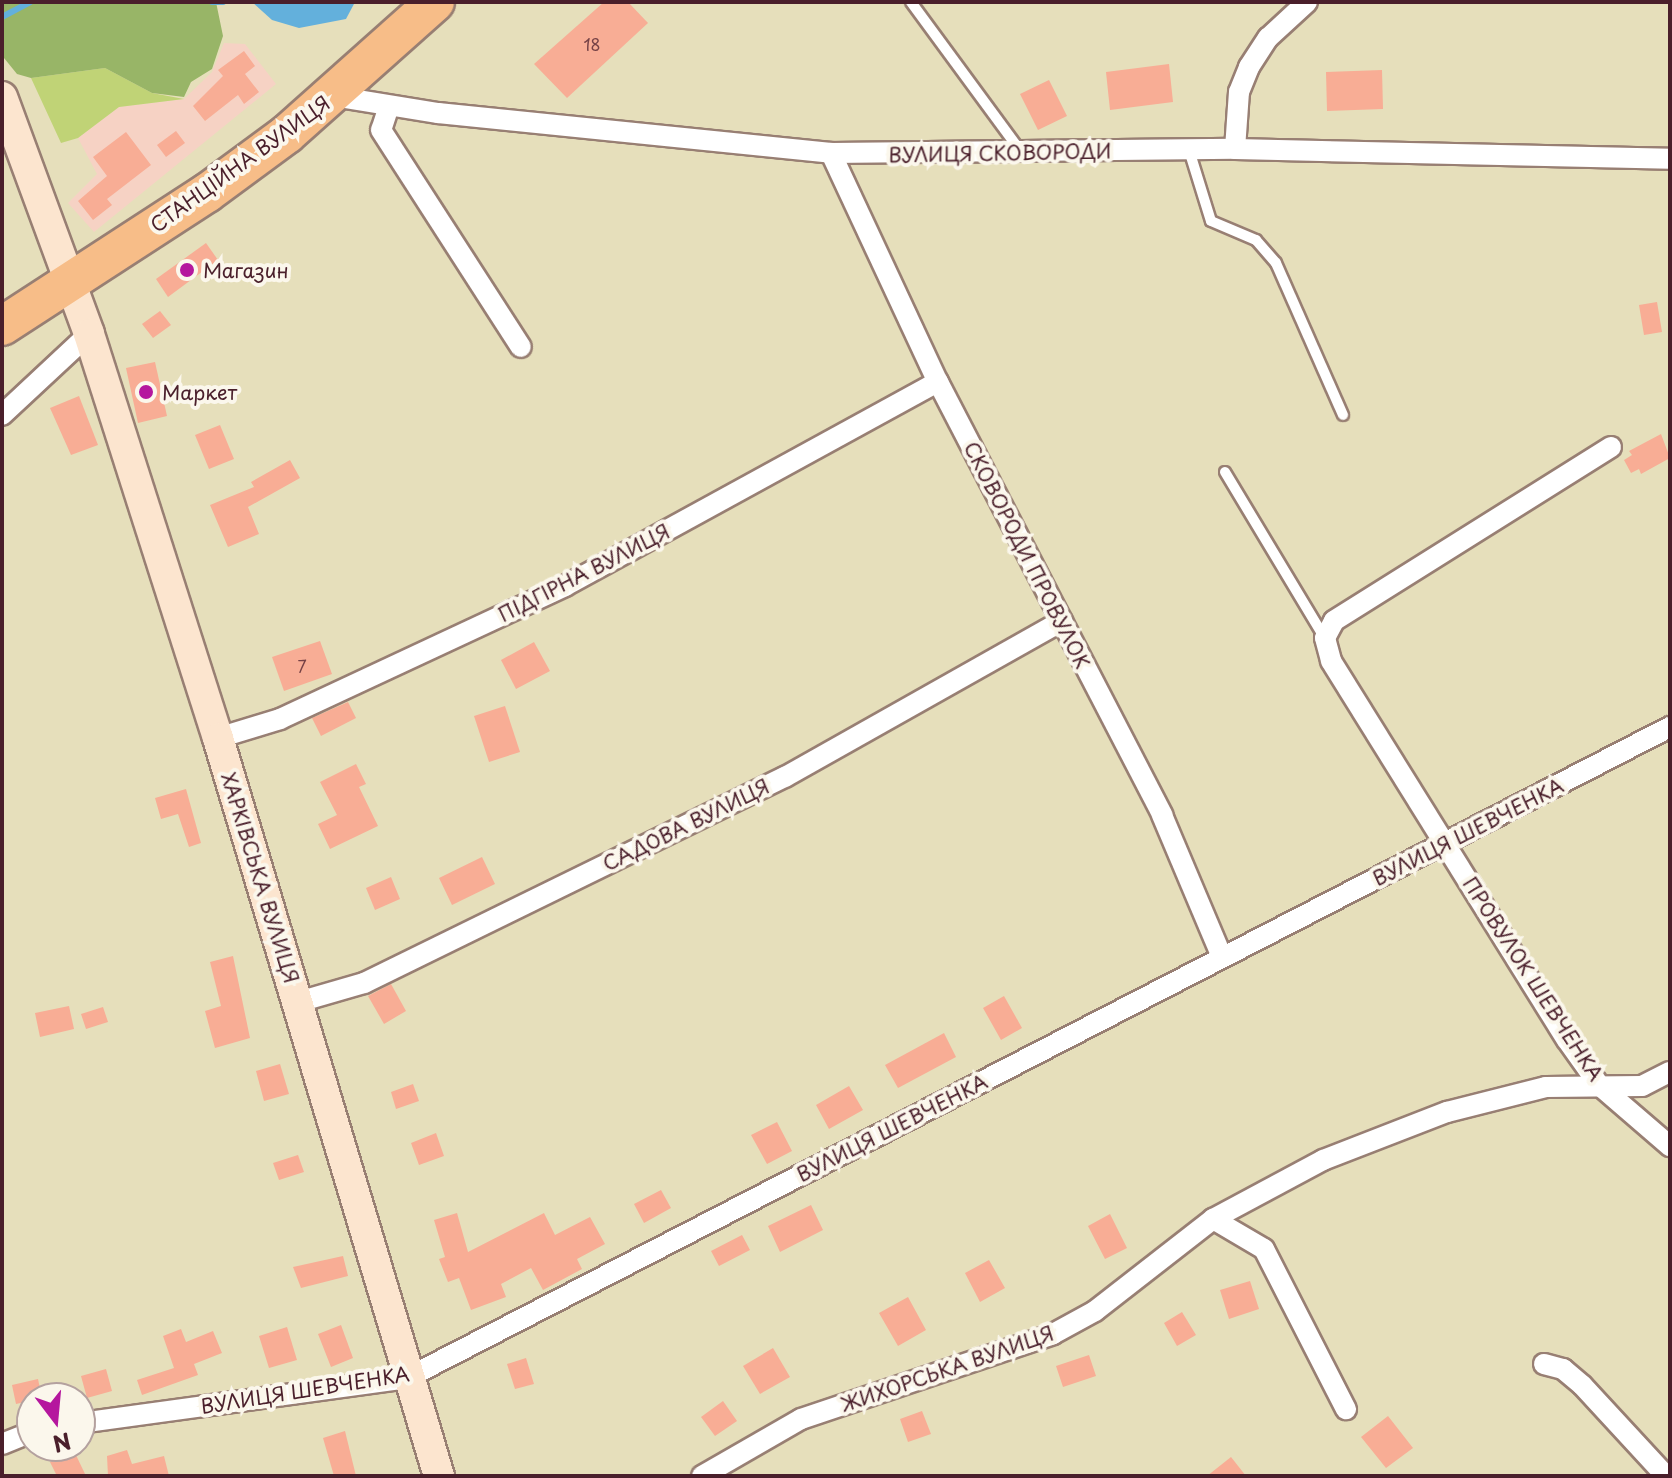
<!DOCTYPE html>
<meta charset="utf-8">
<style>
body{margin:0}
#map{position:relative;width:1672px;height:1478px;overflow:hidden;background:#e6dfbb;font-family:"Playpen Sans",sans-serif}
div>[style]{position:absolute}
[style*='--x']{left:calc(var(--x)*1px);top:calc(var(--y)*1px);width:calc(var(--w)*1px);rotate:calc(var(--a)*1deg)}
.built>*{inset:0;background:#f6d2c4}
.green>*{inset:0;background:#c0d376}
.forest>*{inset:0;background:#98b567}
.water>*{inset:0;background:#63b0dc}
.stream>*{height:6px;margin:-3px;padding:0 3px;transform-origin:3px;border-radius:3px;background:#63b0dc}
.building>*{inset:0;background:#f8ad95}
.roads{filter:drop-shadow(2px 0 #987f73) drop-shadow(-2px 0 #987f73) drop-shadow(0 2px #987f73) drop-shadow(0 -2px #987f73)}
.lane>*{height:10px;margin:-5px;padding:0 5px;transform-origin:5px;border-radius:5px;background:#fff}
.street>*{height:20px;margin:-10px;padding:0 10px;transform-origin:10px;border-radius:10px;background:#fff}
.secondary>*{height:30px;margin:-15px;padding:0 15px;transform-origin:15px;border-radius:15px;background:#fce5cf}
.highway>*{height:38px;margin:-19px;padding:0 19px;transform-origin:19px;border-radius:19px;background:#f7bd88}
.dots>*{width:22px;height:22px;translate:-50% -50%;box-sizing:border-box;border:4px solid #fbf7ec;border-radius:50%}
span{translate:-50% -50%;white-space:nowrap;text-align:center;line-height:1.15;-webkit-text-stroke:8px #fbf7ec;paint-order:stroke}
.number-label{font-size:16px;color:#764246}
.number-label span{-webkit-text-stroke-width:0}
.street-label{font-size:20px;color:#4a1f2b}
.poi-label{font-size:20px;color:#4a1f2b}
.left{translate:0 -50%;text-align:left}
.frame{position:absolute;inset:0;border:4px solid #4a1f2b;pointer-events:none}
.north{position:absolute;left:16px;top:1382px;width:80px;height:80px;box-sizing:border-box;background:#fbf7ec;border:2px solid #b4a19f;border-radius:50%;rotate:164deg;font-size:22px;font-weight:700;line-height:32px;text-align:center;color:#4a1f2b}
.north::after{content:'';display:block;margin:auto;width:28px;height:36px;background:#b5179e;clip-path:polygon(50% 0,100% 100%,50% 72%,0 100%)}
</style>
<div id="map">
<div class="built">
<i style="clip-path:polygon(224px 43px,245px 44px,276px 84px,94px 232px,68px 203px,97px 174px,78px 138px,119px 107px,184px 99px,212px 72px)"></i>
</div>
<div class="green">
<i style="clip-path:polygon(105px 68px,152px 93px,184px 99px,119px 107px,78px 138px,61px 143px,31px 78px)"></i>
</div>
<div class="forest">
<i style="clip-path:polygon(2px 2px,216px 2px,223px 36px,212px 69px,191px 82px,184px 97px,152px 93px,105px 68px,31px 78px,17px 74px,4px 58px)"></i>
</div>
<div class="water">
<i style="clip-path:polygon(252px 2px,355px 2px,346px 19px,299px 28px,272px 20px)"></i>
</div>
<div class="stream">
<i style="--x:212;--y:2;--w:11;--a:0"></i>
<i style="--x:2;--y:17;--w:32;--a:-28"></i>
</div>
<div class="building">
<i style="clip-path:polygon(604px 2px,628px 2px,648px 23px,567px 98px,534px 64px)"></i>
<i style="clip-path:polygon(244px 51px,255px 66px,245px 74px,259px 92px,244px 104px,238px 95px,205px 121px,193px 106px,223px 76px,218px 70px)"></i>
<i style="clip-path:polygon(1169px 64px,1173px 102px,1110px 110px,1106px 72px)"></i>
<i style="clip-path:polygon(1382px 70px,1383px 109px,1327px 111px,1326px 72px)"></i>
<i style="clip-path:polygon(1049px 80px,1067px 116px,1038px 130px,1020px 94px)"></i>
<i style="clip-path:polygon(176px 131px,185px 143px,166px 157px,157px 145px)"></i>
<i style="clip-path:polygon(126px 132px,151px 165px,107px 199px,112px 205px,93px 220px,78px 201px,107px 176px,93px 157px)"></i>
<i style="clip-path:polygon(206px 243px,218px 260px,168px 297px,156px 279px)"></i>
<i style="clip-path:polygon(1657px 302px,1662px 332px,1644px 335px,1639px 305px)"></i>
<i style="clip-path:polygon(160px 311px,171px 325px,153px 338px,142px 324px)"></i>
<i style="clip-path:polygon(155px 362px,167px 416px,138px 423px,126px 368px)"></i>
<i style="clip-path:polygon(79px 396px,98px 445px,71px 455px,50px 408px)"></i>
<i style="clip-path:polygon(220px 425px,234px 459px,209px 469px,195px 435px)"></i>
<i style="clip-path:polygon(1661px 434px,1670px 458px,1641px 474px,1639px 469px,1631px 473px,1624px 460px,1632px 455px,1629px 451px)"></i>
<i style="clip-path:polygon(290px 460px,300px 478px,248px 507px,259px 534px,228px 547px,210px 505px,254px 487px,251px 482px)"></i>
<i style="clip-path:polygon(320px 641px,332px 674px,284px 691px,272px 657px)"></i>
<i style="clip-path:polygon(534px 642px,550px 671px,516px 689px,501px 660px)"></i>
<i style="clip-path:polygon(348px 702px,356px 718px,321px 736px,312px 718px)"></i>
<i style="clip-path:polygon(505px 706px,520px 752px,489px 762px,474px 716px)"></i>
<i style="clip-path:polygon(356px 764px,366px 784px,359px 787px,378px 826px,330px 849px,318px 824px,337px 815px,320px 782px)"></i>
<i style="clip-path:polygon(186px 789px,201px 843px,189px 847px,178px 814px,161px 819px,155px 798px)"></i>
<i style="clip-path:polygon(482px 857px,495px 884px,452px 905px,439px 878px)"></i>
<i style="clip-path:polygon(391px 877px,400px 899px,375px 910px,366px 888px)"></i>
<i style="clip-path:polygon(233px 956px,250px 1038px,215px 1048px,205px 1011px,221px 1006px,210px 962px)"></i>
<i style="clip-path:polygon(391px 984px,406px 1011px,384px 1024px,368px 996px)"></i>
<i style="clip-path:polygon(1004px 996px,1022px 1028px,1001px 1040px,983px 1008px)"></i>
<i style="clip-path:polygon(69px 1006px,74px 1029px,40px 1037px,35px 1013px)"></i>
<i style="clip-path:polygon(103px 1007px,108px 1022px,86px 1029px,81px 1014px)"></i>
<i style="clip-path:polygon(944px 1033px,956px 1057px,898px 1088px,885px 1065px)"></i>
<i style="clip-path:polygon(280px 1064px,289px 1094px,264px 1101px,256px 1071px)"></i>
<i style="clip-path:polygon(413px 1084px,419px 1101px,396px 1109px,391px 1092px)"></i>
<i style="clip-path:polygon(849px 1086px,863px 1110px,829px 1129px,816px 1105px)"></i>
<i style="clip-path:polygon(777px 1122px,792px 1151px,767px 1164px,751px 1135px)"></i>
<i style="clip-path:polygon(436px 1133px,444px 1156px,419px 1165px,411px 1143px)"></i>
<i style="clip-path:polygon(298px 1155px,304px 1172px,279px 1180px,273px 1163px)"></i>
<i style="clip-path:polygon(661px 1190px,671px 1208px,644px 1223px,634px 1204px)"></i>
<i style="clip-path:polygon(811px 1205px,823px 1230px,780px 1252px,768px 1226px)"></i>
<i style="clip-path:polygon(457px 1213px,468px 1252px,544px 1213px,555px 1235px,590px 1217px,605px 1244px,577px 1259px,582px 1269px,543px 1290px,531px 1268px,501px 1284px,506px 1297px,471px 1310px,459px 1278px,448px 1282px,439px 1259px,445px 1257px,434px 1220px)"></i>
<i style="clip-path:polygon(1110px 1214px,1127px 1248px,1105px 1259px,1088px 1226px)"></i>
<i style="clip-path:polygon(742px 1235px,750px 1250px,719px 1266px,711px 1251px)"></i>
<i style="clip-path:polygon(343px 1256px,348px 1276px,301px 1288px,293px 1267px)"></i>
<i style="clip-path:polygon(989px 1260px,1005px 1288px,980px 1302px,965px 1273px)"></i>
<i style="clip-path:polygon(1250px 1281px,1259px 1309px,1229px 1319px,1220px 1290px)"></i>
<i style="clip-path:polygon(908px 1297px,926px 1330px,898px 1346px,879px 1313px)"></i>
<i style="clip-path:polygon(1182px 1312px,1196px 1335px,1177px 1346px,1164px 1323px)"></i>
<i style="clip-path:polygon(341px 1325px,353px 1358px,331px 1367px,318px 1334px)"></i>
<i style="clip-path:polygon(287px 1327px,297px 1360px,269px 1368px,259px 1336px)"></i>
<i style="clip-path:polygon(181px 1329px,186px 1342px,213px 1331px,222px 1353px,194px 1364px,198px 1375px,142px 1395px,137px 1380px,174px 1368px,163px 1336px)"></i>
<i style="clip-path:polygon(773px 1348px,790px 1377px,760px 1394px,743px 1366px)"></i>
<i style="clip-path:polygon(1089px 1355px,1096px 1376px,1063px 1387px,1056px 1366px)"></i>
<i style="clip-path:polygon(526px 1358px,534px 1384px,515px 1389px,507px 1364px)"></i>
<i style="clip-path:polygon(106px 1369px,112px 1391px,87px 1398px,81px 1376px)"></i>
<i style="clip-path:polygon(38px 1379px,42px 1398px,16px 1404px,12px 1385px)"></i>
<i style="clip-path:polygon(723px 1401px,737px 1421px,715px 1436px,701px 1417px)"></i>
<i style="clip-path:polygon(922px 1411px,931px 1434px,908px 1442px,900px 1419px)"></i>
<i style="clip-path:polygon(1388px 1416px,1413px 1448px,1386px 1468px,1361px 1437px)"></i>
<i style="clip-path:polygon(345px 1431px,356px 1476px,334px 1476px,323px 1438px)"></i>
<i style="clip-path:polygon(127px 1450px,132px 1464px,164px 1456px,169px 1476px,108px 1476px,107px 1456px)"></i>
<i style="clip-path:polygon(74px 1451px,86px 1476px,57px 1476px,50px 1462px)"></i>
<i style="clip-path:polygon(1231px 1457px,1246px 1476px,1207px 1476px)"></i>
</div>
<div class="roads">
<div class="lane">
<i style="--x:911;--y:2;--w:186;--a:53.7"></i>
<i style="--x:1189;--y:150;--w:74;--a:72.8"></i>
<i style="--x:1211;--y:221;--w:49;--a:22.9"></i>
<i style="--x:1256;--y:240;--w:30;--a:49"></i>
<i style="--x:1276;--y:263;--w:166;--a:66.2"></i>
<i style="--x:1225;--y:472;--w:192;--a:59"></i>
</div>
<div class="street">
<i style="--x:333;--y:96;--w:106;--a:9.2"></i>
<i style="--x:438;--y:113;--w:395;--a:5.8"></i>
<i style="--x:831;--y:153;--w:404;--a:-0.6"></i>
<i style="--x:1235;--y:149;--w:435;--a:1.3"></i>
<i style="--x:389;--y:106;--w:25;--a:108"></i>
<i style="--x:381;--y:130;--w:258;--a:57.2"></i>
<i style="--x:1235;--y:149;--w:57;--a:-86"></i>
<i style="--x:1239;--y:92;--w:27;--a:-68"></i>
<i style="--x:1249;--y:67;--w:35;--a:-57"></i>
<i style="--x:1268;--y:38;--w:53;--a:-42.7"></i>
<i style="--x:831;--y:153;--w:253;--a:65"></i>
<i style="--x:938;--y:382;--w:488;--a:62.6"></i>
<i style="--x:1162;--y:815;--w:154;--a:67.1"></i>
<i style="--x:2;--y:415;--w:119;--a:-43"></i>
<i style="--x:1611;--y:447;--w:327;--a:147.9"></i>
<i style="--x:1334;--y:621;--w:19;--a:118"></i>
<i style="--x:1325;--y:638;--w:24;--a:75"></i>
<i style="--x:1331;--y:661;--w:446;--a:58.1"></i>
<i style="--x:1567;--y:1040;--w:55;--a:54.6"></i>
<i style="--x:1599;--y:1085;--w:94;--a:40.7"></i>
<i style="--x:218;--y:738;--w:65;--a:-17"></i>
<i style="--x:280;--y:719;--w:315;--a:-25"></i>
<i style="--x:565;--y:586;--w:425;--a:-28.7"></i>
<i style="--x:298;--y:1002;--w:69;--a:-16.1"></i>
<i style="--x:364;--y:983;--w:469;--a:-26.1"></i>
<i style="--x:785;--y:777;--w:318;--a:-29.4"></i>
<i style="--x:1213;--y:1219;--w:59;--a:30.5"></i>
<i style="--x:1264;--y:1249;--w:180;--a:62.9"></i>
<i style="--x:1544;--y:1364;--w:20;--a:15"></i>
<i style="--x:1563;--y:1369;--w:25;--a:40"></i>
<i style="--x:1582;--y:1385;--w:124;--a:47.3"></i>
<i style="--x:80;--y:1423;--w:330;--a:-7.8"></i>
<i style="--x:407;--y:1378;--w:1421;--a:-27.27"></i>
<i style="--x:2;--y:1444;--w:32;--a:-22"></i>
<i style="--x:702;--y:1476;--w:114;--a:-29.9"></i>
<i style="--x:801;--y:1419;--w:266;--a:-18.6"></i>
<i style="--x:1053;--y:1334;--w:48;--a:-28.7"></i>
<i style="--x:1095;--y:1311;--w:150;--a:-37.9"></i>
<i style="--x:1213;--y:1219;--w:125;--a:-28.2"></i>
<i style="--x:1323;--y:1160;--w:133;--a:-21.2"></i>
<i style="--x:1447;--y:1112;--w:102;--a:-14.2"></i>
<i style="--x:1546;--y:1087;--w:96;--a:-0.6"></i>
<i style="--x:1642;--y:1086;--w:31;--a:-27"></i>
</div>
<div class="secondary">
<i style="--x:2;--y:97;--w:252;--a:69.8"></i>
<i style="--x:89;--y:334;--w:424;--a:72.3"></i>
<i style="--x:218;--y:738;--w:770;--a:73.33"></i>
</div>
<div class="highway">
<i style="--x:2;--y:326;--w:244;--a:-33"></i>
<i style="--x:207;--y:193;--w:99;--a:-36.4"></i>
<i style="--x:287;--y:134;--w:198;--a:-41.7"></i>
</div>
</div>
<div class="dots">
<i style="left:187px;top:270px;background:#b5179e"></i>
<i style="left:146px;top:392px;background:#b5179e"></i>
</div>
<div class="number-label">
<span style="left:592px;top:44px">18</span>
<span style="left:302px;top:666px">7</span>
</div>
<div class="street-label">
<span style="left:1000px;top:153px;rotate:-1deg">ВУЛИЦЯ СКОВОРОДИ</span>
<span style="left:240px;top:164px;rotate:-36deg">СТАНЦІЙНА ВУЛИЦЯ</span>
<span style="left:1027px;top:555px;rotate:63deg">СКОВОРОДИ ПРОВУЛОК</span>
<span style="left:584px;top:573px;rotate:-27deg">ПІДГІРНА ВУЛИЦЯ</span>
<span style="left:686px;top:825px;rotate:-26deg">САДОВА ВУЛИЦЯ</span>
<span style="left:1468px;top:832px;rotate:-27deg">ВУЛИЦЯ ШЕВЧЕНКА</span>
<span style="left:260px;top:878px;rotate:73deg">ХАРКІВСЬКА ВУЛИЦЯ</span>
<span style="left:1533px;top:979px;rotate:57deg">ПРОВУЛОК ШЕВЧЕНКА</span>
<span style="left:892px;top:1128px;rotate:-27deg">ВУЛИЦЯ ШЕВЧЕНКА</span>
<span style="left:947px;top:1369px;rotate:-19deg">ЖИХОРСЬКА ВУЛИЦЯ</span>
<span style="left:305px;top:1390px;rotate:-9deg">ВУЛИЦЯ ШЕВЧЕНКА</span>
</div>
<div class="poi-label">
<span class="left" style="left:203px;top:270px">Магазин</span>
<span class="left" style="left:162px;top:392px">Маркет</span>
</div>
<div class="frame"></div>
<div class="north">N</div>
</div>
